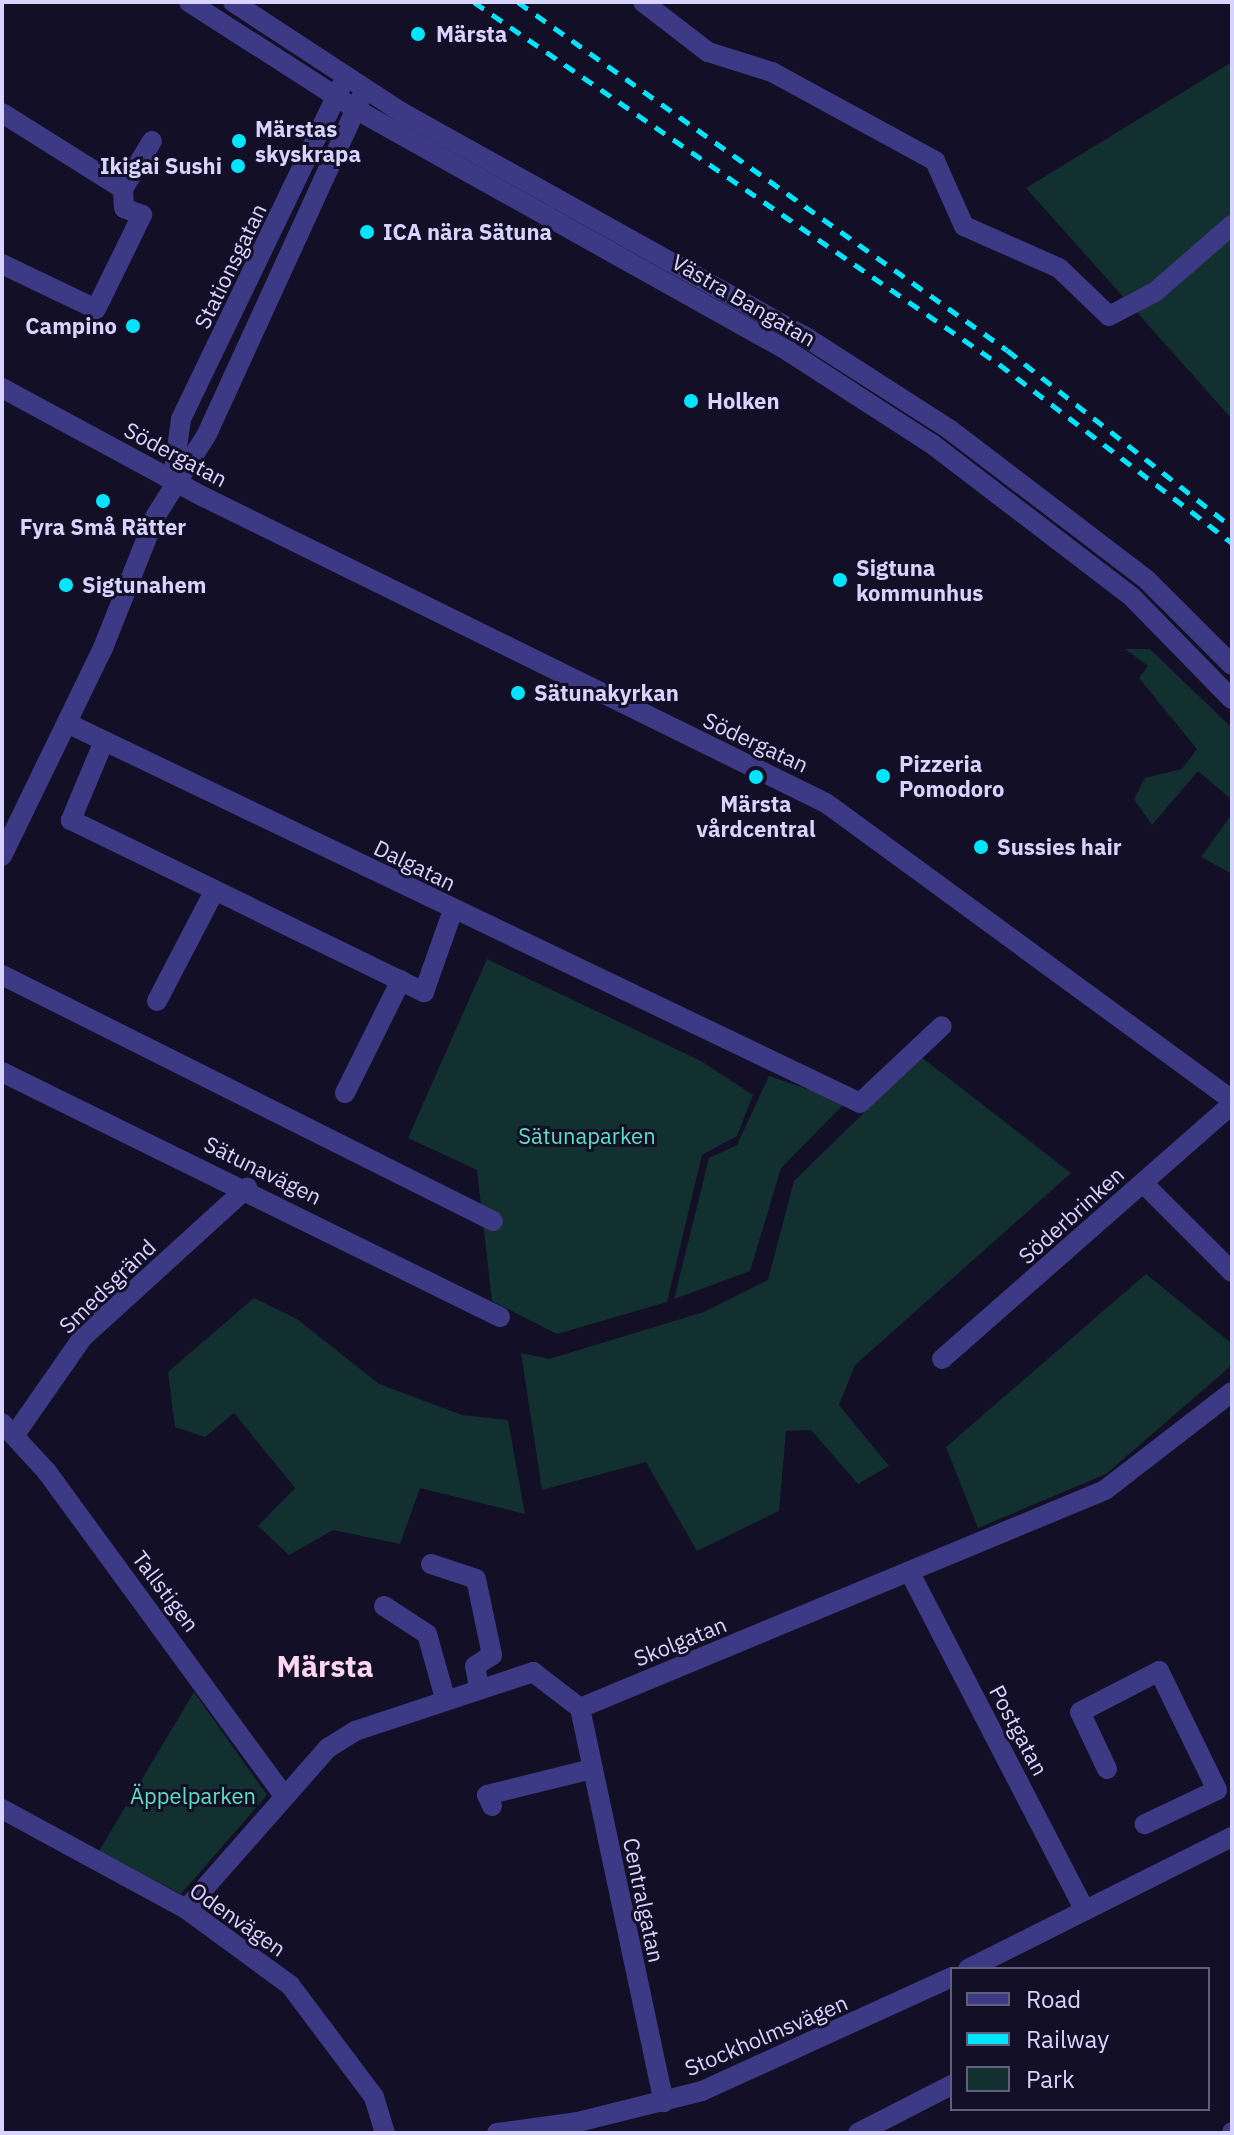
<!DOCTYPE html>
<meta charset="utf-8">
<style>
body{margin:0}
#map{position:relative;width:1234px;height:2135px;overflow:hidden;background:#130f26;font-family:"IBM Plex Sans",sans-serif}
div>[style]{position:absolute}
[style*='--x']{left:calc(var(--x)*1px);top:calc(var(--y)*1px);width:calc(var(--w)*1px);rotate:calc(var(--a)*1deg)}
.green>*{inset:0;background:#12302f}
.minor>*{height:20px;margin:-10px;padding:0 10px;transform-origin:10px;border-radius:10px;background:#3d3a85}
.rail>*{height:5px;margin-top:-2.5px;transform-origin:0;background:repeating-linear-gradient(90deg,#00e5ff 0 12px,transparent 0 22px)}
.dots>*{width:22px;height:22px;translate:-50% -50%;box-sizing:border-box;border:4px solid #130f26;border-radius:50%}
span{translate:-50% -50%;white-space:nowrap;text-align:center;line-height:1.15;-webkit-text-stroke:6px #130f26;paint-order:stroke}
.poi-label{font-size:22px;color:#d9d4ff;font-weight:700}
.left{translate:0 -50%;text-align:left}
.right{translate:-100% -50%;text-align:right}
.street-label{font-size:22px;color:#d9d4ff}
.park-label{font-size:22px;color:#5fe0c0}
.district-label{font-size:30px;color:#ffd6f0;font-weight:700}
.frame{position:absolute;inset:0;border:4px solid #d9d4ff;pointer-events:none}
.legend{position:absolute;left:950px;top:1967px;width:260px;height:144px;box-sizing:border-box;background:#130f26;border:2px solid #625e7d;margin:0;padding:10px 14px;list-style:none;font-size:24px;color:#d9d4ff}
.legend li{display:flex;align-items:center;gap:16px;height:40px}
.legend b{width:40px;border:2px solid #625e7d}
</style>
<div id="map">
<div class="green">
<i style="clip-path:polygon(1232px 62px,1232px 419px,1026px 188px)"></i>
<i style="clip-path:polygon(1125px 649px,1150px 649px,1232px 728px,1232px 800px,1198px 771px,1152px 825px,1134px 799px,1145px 778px,1182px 769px,1197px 749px,1139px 678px,1148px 666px)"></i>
<i style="clip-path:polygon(1232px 814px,1232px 874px,1201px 857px)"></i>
<i style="clip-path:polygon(487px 959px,701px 1061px,753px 1095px,737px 1136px,702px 1155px,667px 1302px,557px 1334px,492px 1301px,477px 1170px,408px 1138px)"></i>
<i style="clip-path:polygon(921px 1057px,1071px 1173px,855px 1365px,839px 1405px,889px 1466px,858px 1484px,811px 1430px,786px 1431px,779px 1511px,697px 1551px,646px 1462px,542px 1490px,521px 1353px,549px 1359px,704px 1312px,768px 1280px,794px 1181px)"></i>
<i style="clip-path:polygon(769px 1076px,846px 1102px,781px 1168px,750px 1271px,674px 1299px,709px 1158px,737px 1145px)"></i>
<i style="clip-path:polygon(1146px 1274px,1232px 1344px,1232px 1365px,1106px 1474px,978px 1528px,946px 1447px)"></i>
<i style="clip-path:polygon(254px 1298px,297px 1319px,379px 1384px,462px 1415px,508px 1420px,525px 1514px,420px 1488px,400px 1544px,333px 1530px,289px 1555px,258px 1526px,295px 1488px,234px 1413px,205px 1437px,175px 1427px,168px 1372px)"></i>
<i style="clip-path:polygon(194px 1692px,267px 1795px,181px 1894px,99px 1851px)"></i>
</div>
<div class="minor">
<i style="--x:189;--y:2;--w:200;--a:32.7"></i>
<i style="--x:357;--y:110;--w:494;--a:29.2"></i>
<i style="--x:788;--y:351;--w:171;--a:32.9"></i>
<i style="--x:932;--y:444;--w:250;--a:37.4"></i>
<i style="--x:1131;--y:596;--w:144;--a:45.6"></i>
<i style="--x:233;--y:2;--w:201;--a:33.2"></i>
<i style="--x:401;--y:112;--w:461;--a:29.1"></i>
<i style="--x:804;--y:336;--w:172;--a:32.7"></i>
<i style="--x:949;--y:429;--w:249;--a:37.3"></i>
<i style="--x:1147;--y:580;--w:120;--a:45"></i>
<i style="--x:643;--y:2;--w:82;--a:37.6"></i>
<i style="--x:708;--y:52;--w:67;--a:17.4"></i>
<i style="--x:772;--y:72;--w:186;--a:28.6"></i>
<i style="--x:935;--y:161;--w:71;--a:66"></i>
<i style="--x:964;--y:226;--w:104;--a:23.9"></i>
<i style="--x:1059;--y:268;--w:69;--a:43.8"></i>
<i style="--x:1109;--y:316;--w:52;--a:-27.6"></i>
<i style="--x:1155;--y:292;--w:102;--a:-41"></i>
<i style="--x:2;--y:113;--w:143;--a:32.1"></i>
<i style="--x:2;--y:264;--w:104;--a:25.6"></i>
<i style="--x:96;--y:309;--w:105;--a:-63.9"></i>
<i style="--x:142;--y:215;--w:19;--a:-159"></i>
<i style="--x:124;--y:208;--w:19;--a:-93"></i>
<i style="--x:123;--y:189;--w:56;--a:-58.9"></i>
<i style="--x:2;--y:388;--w:230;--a:28.4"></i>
<i style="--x:204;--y:497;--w:693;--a:26.2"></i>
<i style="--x:826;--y:803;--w:503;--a:36.19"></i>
<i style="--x:173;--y:477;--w:59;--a:-82.1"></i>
<i style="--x:181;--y:419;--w:369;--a:-64.3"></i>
<i style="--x:67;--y:723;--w:879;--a:25.6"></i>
<i style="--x:860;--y:1103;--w:112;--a:-43.2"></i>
<i style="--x:104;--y:741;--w:86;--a:112.7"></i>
<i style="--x:71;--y:820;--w:393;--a:26"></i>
<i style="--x:424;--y:992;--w:87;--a:-70.5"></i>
<i style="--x:2;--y:856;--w:231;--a:-64.1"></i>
<i style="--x:103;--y:648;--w:141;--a:-68.3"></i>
<i style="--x:155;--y:517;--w:98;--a:-57.9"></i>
<i style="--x:207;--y:434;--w:370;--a:-65.4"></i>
<i style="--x:2;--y:975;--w:549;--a:26.61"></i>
<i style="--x:157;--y:1001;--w:125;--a:-62.4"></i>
<i style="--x:2;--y:1072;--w:555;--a:26.2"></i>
<i style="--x:345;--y:1093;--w:126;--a:-63.6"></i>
<i style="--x:1143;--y:1183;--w:126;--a:45"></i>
<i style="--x:942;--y:1359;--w:386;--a:-41.3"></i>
<i style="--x:2;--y:1423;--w:67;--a:47.4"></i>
<i style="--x:47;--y:1472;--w:401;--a:53.8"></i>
<i style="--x:16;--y:1433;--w:117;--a:-55.1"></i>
<i style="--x:83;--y:1337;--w:222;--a:-42.3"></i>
<i style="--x:431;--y:1564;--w:47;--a:18.4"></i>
<i style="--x:476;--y:1579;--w:78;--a:78.1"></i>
<i style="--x:492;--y:1655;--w:20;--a:147"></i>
<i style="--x:475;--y:1666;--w:21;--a:79"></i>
<i style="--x:910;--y:1573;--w:380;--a:62.6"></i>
<i style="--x:384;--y:1606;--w:51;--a:33.1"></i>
<i style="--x:427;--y:1634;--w:66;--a:74.3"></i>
<i style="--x:580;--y:1708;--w:568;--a:-22.55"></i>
<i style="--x:1105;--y:1490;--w:160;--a:-37.7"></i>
<i style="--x:580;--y:1708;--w:403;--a:78"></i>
<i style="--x:1107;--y:1769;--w:63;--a:-115.3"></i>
<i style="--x:1080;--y:1712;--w:89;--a:-27.4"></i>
<i style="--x:1159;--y:1671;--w:132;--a:64"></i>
<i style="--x:1217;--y:1790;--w:80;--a:154.7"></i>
<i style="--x:492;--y:1806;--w:12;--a:-114"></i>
<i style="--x:487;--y:1795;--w:108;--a:-13.9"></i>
<i style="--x:2;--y:1809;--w:209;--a:28.5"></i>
<i style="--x:186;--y:1909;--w:129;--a:36.2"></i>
<i style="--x:290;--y:1985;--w:140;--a:53.1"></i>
<i style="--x:374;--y:2097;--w:38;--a:73"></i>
<i style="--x:186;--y:1909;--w:215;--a:-48.6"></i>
<i style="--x:328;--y:1748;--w:32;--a:-32"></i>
<i style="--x:355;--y:1731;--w:188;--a:-18.3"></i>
<i style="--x:533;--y:1672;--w:59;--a:37.5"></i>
<i style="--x:968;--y:1969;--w:295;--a:-26.6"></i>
<i style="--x:497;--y:2133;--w:82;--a:-7.7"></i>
<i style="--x:578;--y:2122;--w:128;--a:-14"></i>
<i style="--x:702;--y:2091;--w:275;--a:-24.5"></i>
<i style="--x:858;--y:2133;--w:106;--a:-27.1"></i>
<i style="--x:1232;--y:2133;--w:1;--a:-90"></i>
</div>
<div class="rail">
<i style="--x:474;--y:2;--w:638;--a:34.59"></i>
<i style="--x:999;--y:364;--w:294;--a:37.5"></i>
<i style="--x:518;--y:2;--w:600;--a:35.44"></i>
<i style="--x:1007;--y:350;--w:286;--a:38.2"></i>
</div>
<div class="dots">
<i style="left:418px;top:34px;background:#00e5ff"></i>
<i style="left:239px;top:141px;background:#00e5ff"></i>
<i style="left:238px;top:166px;background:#00e5ff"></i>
<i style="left:367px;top:232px;background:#00e5ff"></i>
<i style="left:133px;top:326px;background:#00e5ff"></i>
<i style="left:691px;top:401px;background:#00e5ff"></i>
<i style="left:103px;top:501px;background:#00e5ff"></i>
<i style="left:840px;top:580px;background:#00e5ff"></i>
<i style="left:66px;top:585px;background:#00e5ff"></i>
<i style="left:518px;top:693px;background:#00e5ff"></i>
<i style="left:883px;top:776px;background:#00e5ff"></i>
<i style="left:756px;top:777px;background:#00e5ff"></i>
<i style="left:981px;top:847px;background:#00e5ff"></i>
</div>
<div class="poi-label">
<span class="left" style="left:436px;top:34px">Märsta</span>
<span class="left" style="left:255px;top:141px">Märstas<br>skyskrapa</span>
<span class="right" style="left:222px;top:166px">Ikigai Sushi</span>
<span class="left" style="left:383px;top:232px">ICA nära Sätuna</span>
<span class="right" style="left:117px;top:326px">Campino</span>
<span class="left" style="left:707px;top:401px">Holken</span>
<span style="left:103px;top:527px">Fyra Små Rätter</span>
<span class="left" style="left:856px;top:580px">Sigtuna<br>kommunhus</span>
<span class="left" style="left:82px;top:585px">Sigtunahem</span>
<span class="left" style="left:534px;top:693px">Sätunakyrkan</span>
<span class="left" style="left:899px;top:776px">Pizzeria<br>Pomodoro</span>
<span style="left:756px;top:816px">Märsta<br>vårdcentral</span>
<span class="left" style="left:997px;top:847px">Sussies hair</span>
</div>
<div class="street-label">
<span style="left:230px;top:266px;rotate:-64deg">Stationsgatan</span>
<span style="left:744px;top:300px;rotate:30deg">Västra Bangatan</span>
<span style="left:176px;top:454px;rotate:28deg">Södergatan</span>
<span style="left:756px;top:742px;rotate:25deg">Södergatan</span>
<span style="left:415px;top:865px;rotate:26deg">Dalgatan</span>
<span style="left:263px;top:1170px;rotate:26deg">Sätunavägen</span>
<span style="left:1071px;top:1215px;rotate:-42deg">Söderbrinken</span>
<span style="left:107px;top:1286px;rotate:-44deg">Smedsgränd</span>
<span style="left:166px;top:1591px;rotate:53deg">Tallstigen</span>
<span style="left:680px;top:1641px;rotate:-22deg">Skolgatan</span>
<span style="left:1019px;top:1730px;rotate:62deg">Postgatan</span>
<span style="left:644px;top:1900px;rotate:78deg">Centralgatan</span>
<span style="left:238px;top:1919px;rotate:35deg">Odenvägen</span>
<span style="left:766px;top:2035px;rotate:-23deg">Stockholmsvägen</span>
</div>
<div class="park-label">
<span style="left:587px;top:1136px">Sätunaparken</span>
<span style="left:193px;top:1796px">Äppelparken</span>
</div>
<div class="district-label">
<span style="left:325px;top:1666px">Märsta</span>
</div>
<div class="frame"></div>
<ul class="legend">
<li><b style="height:10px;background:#3d3a85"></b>Road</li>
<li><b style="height:10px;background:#00e5ff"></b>Railway</li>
<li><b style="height:22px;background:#12302f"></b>Park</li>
</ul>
</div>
